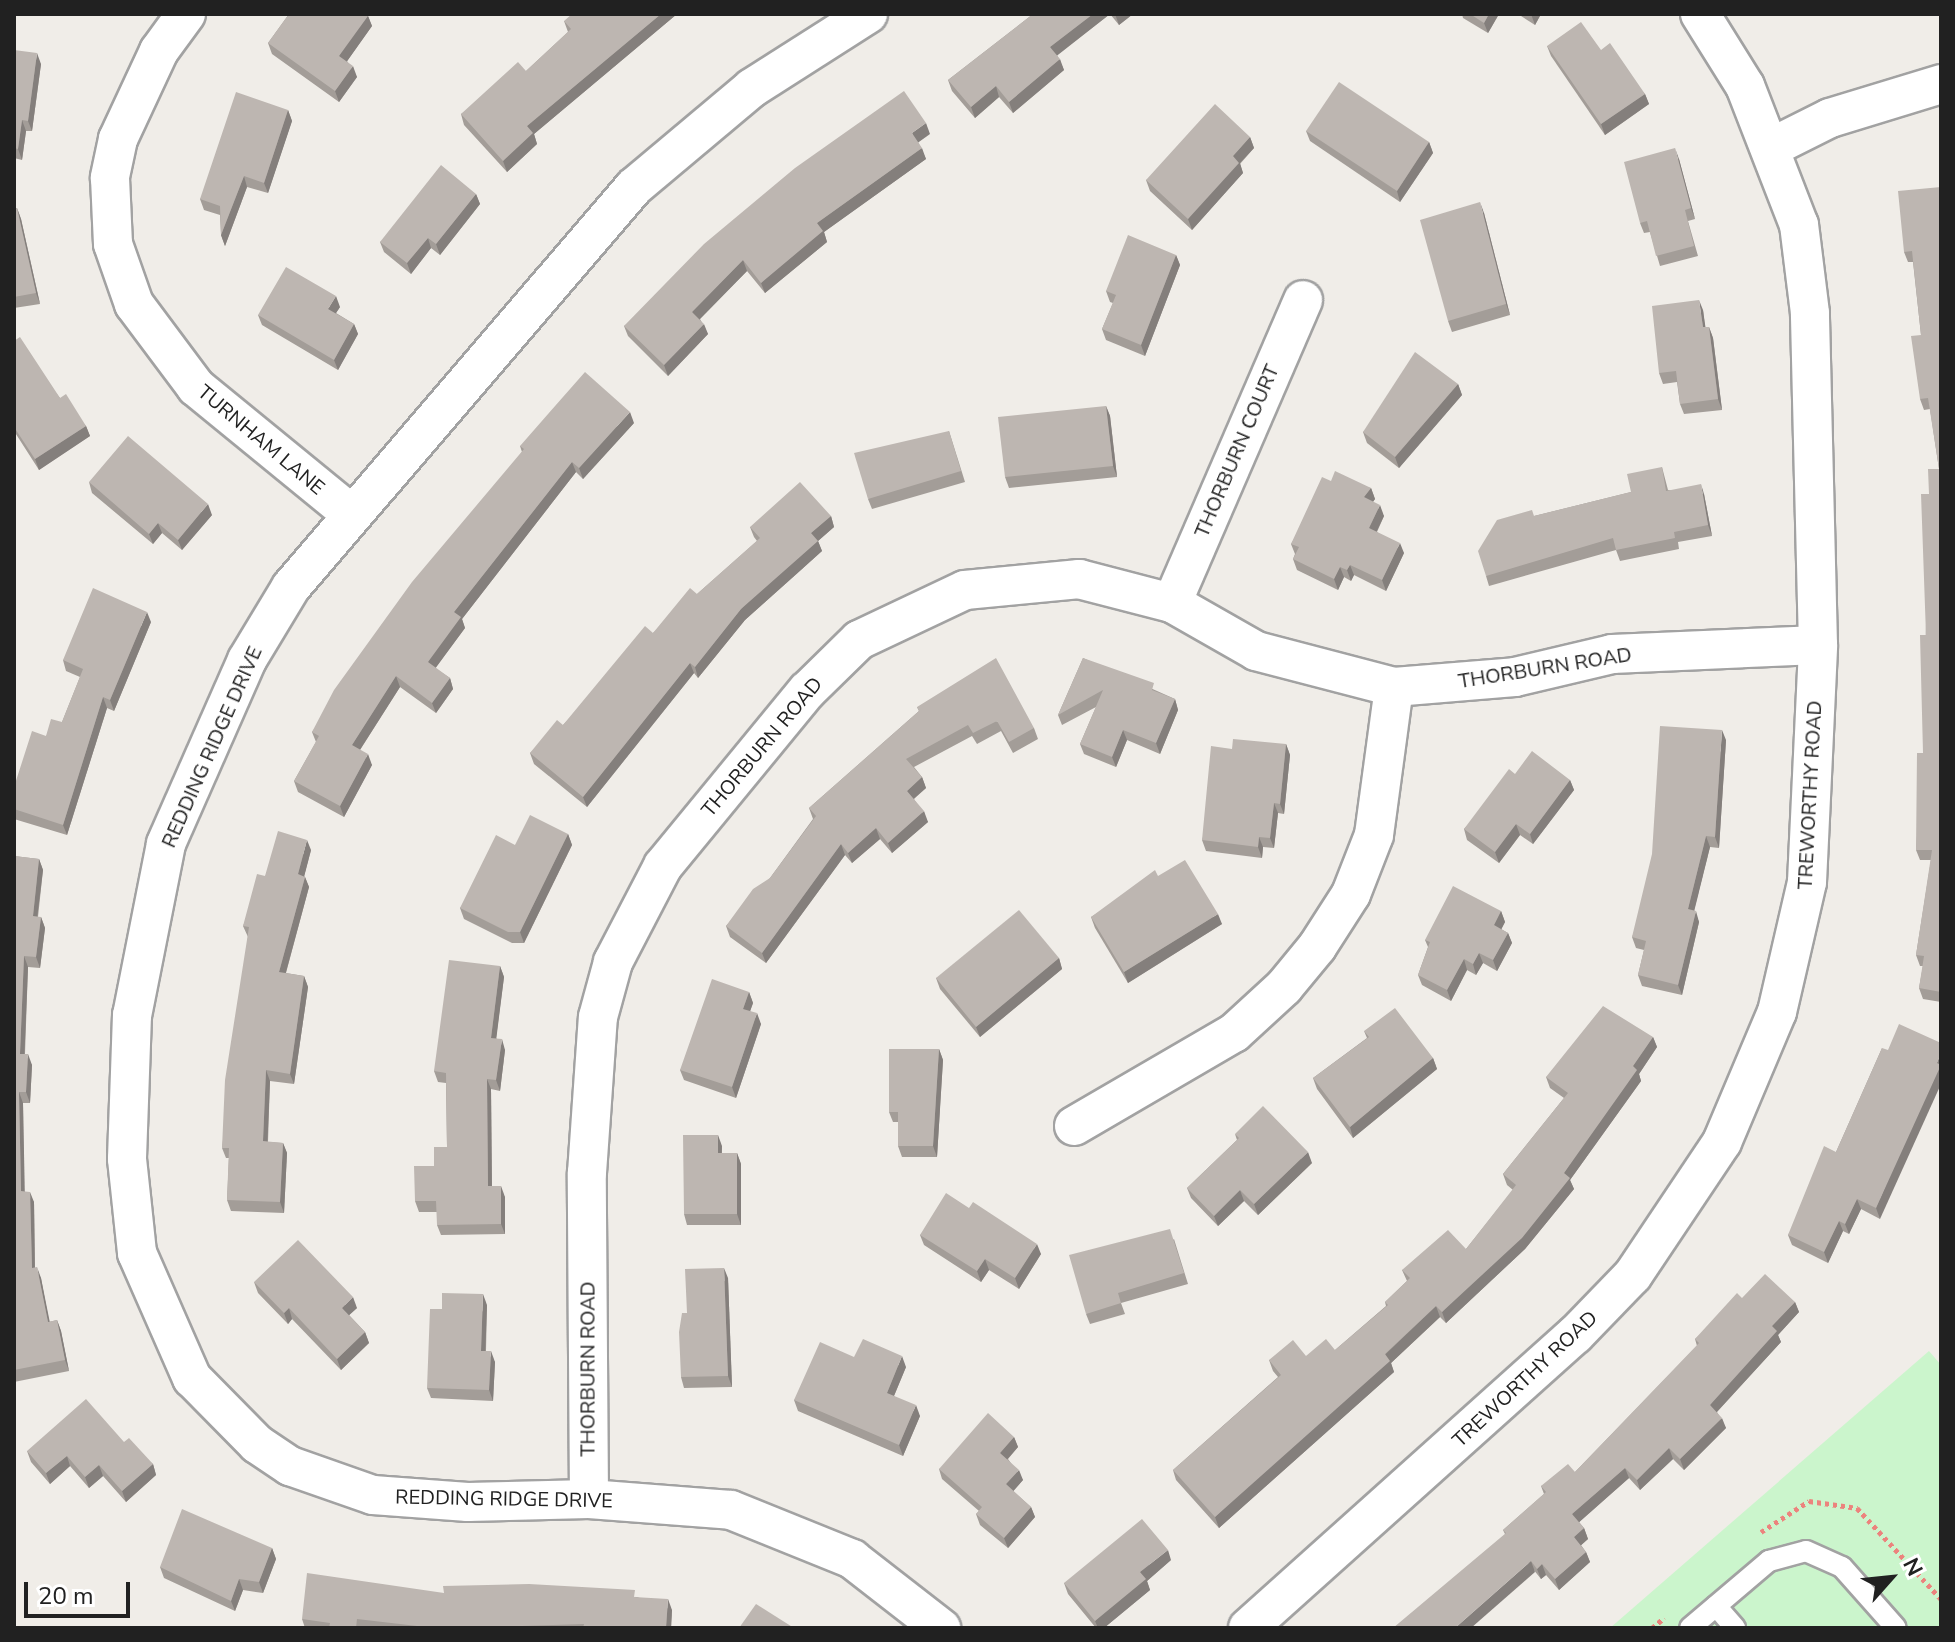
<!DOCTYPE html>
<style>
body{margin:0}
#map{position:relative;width:1955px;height:1642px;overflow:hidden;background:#f0ede8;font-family:"Nunito Sans",sans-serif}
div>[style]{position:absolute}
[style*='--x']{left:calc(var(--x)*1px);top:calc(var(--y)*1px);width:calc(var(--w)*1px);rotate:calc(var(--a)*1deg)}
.park>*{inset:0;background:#cbf5cc}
.path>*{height:5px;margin-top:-2.5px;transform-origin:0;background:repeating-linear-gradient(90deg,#ec837d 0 4px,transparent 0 8px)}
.roads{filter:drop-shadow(2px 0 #a2a2a2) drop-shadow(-2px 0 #a2a2a2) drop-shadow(0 2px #a2a2a2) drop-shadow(0 -2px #a2a2a2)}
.lane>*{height:20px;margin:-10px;padding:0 10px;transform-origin:10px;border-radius:10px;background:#fff}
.street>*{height:38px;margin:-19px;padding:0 19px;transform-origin:19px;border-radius:19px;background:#fff}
.wall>*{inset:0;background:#a39d98}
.shaded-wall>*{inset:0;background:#847f7c}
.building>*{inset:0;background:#bdb6b1}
span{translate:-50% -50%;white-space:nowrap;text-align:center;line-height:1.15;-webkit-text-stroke:8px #fff;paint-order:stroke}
.street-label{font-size:20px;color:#212121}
.frame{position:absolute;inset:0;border:16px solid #212121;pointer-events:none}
.north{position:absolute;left:1851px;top:1538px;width:80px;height:80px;-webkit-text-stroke:6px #fff;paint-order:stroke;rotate:63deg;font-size:22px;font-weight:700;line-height:32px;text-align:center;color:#212121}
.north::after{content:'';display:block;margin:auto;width:28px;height:36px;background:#212121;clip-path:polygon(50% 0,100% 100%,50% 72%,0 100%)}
.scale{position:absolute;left:24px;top:1582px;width:106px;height:36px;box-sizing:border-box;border:4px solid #212121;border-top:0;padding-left:10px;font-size:24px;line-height:28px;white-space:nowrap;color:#212121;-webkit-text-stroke:6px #fff;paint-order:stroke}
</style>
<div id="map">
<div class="park">
<i style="clip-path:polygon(1929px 1351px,1941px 1365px,1941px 1628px,1610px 1628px)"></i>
</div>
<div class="path">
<i style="--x:1761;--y:1532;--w:57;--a:-32.9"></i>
<i style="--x:1809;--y:1501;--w:49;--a:8.3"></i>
<i style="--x:1857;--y:1508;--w:124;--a:47.3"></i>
<i style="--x:1652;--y:1628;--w:16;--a:-40"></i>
</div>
<div class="roads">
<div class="lane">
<i style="--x:1716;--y:1606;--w:29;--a:49"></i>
<i style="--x:1690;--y:1628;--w:104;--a:-40.3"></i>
<i style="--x:1769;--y:1561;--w:38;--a:-15"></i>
<i style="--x:1806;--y:1551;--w:39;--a:24"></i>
<i style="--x:1842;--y:1567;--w:81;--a:48.5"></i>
</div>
<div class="street">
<i style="--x:186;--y:14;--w:46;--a:126.1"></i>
<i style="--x:159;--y:51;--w:97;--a:115"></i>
<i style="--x:118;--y:139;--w:40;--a:102"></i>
<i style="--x:110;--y:178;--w:66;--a:87.4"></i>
<i style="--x:113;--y:244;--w:64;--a:70.7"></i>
<i style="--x:134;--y:304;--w:104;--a:53.2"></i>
<i style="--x:196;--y:387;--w:199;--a:39.3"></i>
<i style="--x:868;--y:14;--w:138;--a:147.5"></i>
<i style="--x:752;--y:88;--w:154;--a:140"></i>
<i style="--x:634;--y:187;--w:527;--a:130.61"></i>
<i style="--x:291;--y:587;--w:85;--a:121.1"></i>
<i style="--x:247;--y:660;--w:201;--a:113.8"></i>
<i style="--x:166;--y:844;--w:174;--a:101.2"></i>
<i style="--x:132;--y:1015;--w:144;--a:92"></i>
<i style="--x:127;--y:1159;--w:95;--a:83.9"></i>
<i style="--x:137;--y:1253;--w:137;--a:66.3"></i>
<i style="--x:192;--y:1378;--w:93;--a:45.4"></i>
<i style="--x:257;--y:1444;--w:40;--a:34"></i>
<i style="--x:290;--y:1466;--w:88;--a:19.3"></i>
<i style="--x:373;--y:1495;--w:95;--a:4.2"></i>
<i style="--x:468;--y:1502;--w:121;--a:-1.4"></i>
<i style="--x:589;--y:1499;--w:142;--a:4.4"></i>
<i style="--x:731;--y:1510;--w:131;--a:22"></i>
<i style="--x:852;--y:1559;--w:113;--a:37.8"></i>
<i style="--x:1770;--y:148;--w:67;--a:-26.6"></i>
<i style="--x:1830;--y:118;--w:116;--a:-17"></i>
<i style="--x:1172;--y:603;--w:330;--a:-66.6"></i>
<i style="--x:1074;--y:1126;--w:185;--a:-30.2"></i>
<i style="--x:1234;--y:1033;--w:68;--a:-42.6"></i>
<i style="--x:1284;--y:987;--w:52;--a:-50.5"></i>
<i style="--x:1317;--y:947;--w:63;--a:-57.3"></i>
<i style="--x:1351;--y:894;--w:63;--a:-68.7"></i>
<i style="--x:1374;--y:835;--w:149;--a:-82.3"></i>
<i style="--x:589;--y:1499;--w:326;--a:-90.4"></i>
<i style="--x:587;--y:1173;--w:156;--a:-86"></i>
<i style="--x:598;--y:1017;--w:57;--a:-74.7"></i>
<i style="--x:613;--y:962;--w:108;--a:-62.5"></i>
<i style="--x:663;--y:866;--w:227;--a:-50.6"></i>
<i style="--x:807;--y:691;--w:73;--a:-44.4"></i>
<i style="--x:859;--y:640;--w:117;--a:-25.3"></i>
<i style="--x:965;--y:590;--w:115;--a:-5.5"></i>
<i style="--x:1079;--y:579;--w:96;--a:14.5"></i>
<i style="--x:1172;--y:603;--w:97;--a:29.7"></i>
<i style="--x:1256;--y:651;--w:143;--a:14.6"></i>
<i style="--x:1394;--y:687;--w:121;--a:-4.7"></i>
<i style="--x:1515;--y:677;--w:100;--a:-13.3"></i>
<i style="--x:1612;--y:654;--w:206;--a:-2.5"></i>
<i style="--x:1248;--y:1628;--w:439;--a:-41.9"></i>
<i style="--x:1575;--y:1335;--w:83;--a:-46"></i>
<i style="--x:1633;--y:1275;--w:160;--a:-56.2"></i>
<i style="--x:1722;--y:1142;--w:141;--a:-67.1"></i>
<i style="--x:1777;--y:1012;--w:133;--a:-77"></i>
<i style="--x:1807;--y:882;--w:237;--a:-87.3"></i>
<i style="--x:1818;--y:645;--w:332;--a:-91.4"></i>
<i style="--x:1810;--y:313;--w:89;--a:-97.1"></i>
<i style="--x:1799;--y:225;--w:149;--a:-111.2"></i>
<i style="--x:1745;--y:86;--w:85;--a:-122"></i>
</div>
</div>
<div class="wall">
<i style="clip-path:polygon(289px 14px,371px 14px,368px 16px,372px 26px,347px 61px,357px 77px,339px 102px,272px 54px,268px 43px)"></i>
<i style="clip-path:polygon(677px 14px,534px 134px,537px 144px,507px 172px,464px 125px,461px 114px,526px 71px,568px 32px,564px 21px)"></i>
<i style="clip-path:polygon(1033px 14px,1133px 14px,1119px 25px,1110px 14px,1057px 55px,1064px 70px,1013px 113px,999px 97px,975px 118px,952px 91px,948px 80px)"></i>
<i style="clip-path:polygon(1462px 14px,1499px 14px,1488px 33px,1463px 18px)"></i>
<i style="clip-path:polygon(1518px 14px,1541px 14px,1535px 25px)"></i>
<i style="clip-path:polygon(1547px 46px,1601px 50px,1645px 94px,1649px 104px,1605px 135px,1551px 56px)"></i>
<i style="clip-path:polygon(14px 50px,41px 64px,32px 131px,26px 131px,22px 160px,14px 158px)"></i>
<i style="clip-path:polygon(288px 110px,292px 121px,268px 193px,247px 187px,225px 246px,221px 235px,220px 215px,204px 210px,200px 199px)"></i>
<i style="clip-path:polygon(1306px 131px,1429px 142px,1433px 153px,1400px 202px,1310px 141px)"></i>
<i style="clip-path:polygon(930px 134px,918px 142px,926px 159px,824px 232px,827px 242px,765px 293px,747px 271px,700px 319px,708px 334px,668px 376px,628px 336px,624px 326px)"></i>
<i style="clip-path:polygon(1250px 137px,1254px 148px,1240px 164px,1243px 173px,1192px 230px,1150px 191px,1146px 180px)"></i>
<i style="clip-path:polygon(1679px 159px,1695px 219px,1688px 221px,1698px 256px,1660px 266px,1650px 232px,1644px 233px,1640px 223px)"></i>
<i style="clip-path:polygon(1941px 187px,1941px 1002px,1923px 999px,1919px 988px,1923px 966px,1920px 966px,1916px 955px,1931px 860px,1920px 860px,1916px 850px,1923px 753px,1929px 494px,1939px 469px,1930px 409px,1924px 410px,1920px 399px,1921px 335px,1913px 262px,1908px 262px,1904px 252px)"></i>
<i style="clip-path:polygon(476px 194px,480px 204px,440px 255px,431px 248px,411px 274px,384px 252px,380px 242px)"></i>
<i style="clip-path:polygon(17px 208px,21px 219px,40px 304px,14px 308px,14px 209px)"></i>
<i style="clip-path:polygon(1484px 213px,1510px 315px,1452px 332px,1448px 321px)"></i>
<i style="clip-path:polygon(1176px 255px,1180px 265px,1145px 356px,1106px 340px,1102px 329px,1113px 303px,1110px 302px,1106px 291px)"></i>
<i style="clip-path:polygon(340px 307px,336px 313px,354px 324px,358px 334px,338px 370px,262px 325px,258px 315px)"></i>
<i style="clip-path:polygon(1703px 310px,1705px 327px,1709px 327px,1713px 338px,1722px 410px,1684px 414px,1680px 404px,1677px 382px,1663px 384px,1659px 373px)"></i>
<i style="clip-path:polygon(14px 341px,60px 398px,86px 426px,90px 436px,39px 470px,14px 431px)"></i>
<i style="clip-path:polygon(1458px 384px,1462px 395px,1399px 468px,1367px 443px,1363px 432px)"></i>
<i style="clip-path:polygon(1106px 406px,1110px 416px,1117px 477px,1009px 488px,1005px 477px)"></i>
<i style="clip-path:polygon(634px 423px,583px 479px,576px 472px,462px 619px,465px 628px,435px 668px,450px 678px,453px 689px,436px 713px,400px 687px,360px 750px,372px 765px,344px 817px,298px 792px,294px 781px,316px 742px,312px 732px,522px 452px,520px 446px)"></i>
<i style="clip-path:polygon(949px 431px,965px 482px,872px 509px,868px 499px)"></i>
<i style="clip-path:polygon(1662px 467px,1668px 490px,1704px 494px,1712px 536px,1678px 542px,1679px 549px,1620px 561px,1616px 550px,1489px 586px,1486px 576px,1534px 516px,1631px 492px)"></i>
<i style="clip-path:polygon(1331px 481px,1371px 488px,1375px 499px,1373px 502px,1384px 516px,1377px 532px,1404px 553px,1386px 591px,1354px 575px,1351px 581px,1344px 577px,1338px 590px,1297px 570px,1293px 559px,1295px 554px,1291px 544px)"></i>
<i style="clip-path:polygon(89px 482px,212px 515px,182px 550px,162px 533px,153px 544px,92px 493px)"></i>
<i style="clip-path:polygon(831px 516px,834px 527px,818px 541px,822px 551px,745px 620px,698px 678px,694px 673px,587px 807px,534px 764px,530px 753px,563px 725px,653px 633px,757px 541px,754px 537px,750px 527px)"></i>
<i style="clip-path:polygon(151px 622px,114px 711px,107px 708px,67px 835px,14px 819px,14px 787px,46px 736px,62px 722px,80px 677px,66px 671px,63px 660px)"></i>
<i style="clip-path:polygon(1083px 658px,1175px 699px,1178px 710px,1160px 754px,1127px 740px,1116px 767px,1084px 754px,1080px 744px,1096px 707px,1062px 725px,1058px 715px)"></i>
<i style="clip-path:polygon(917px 707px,1034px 728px,1038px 739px,1013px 753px,1001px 731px,977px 744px,972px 736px,914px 767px,922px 777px,926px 788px,914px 799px,928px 822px,892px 853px,880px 839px,852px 863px,845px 855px,766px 963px,730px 937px,726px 926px,770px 878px,813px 819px,809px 808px,919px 711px)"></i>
<i style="clip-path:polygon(1726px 740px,1719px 848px,1710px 847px,1694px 910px,1699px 922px,1682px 995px,1642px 986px,1638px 975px,1644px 950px,1636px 948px,1632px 937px)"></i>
<i style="clip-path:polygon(1286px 744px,1290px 755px,1284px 814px,1278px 813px,1274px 848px,1263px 847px,1262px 858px,1206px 851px,1202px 840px,1232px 749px)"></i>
<i style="clip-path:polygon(1515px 774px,1570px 780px,1574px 790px,1533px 844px,1520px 835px,1499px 863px,1467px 840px,1464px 829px)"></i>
<i style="clip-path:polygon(568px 834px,572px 845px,524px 943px,512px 943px,464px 919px,460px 908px,515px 845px)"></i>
<i style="clip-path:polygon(311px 850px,304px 876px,305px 877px,309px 887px,286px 973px,304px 976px,308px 987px,294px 1084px,270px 1081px,268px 1142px,283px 1143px,287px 1153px,284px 1213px,231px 1211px,227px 1200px,229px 1158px,226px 1158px,222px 1148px,248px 937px,243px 926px,265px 876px)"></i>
<i style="clip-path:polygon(14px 856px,39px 859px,43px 870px,38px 917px,41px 917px,45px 928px,40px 968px,28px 967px,25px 1054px,32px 1065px,30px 1103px,23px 1103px,24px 1191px,34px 1202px,35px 1268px,41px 1278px,49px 1322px,57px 1320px,61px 1331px,69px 1371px,14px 1382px)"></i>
<i style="clip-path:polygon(1158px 876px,1222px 924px,1128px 983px,1095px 928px,1091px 917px)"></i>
<i style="clip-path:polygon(1501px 911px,1505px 922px,1501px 929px,1508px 933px,1512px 943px,1497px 971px,1483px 963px,1476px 975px,1467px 970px,1451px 1001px,1422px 985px,1418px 975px,1428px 947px,1425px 940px)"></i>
<i style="clip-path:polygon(1059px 958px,1062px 969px,980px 1037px,940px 989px,936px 978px)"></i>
<i style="clip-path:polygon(500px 966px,504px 977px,496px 1038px,505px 1050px,500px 1091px,491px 1089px,492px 1186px,505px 1197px,505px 1234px,441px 1235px,437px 1225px,437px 1212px,419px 1212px,415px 1201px,434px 1166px,447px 1147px,446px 1083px,438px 1082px,434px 1071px)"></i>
<i style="clip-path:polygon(749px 992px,753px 1003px,750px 1011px,761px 1024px,736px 1098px,684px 1080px,680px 1070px)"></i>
<i style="clip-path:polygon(1364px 1031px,1433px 1058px,1437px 1069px,1353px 1138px,1317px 1089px,1313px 1078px,1367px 1038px)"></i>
<i style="clip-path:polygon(1653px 1037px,1657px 1047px,1639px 1074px,1641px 1081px,1570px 1180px,1574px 1189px,1525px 1249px,1446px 1323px,1440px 1317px,1391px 1363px,1394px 1372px,1219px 1528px,1176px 1480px,1173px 1470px,1278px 1377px,1273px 1371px,1269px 1360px,1306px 1356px,1335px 1350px,1386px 1306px,1385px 1302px,1407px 1281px,1402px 1270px,1466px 1249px,1513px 1190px,1507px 1185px,1503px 1174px,1564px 1098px,1550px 1088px,1546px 1077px)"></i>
<i style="clip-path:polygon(1882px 1048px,1880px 1219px,1861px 1209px,1849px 1234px,1843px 1231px,1828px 1263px,1792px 1245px,1788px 1235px,1836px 1152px)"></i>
<i style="clip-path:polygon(939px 1049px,943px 1060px,937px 1157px,902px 1157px,898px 1146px,898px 1122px,893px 1122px,889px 1112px)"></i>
<i style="clip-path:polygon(1235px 1134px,1312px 1163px,1258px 1215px,1244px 1201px,1218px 1226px,1191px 1198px,1187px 1188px,1237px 1140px)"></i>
<i style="clip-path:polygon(722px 1146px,722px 1153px,737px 1153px,741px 1164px,741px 1225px,687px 1225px,684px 1214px)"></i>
<i style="clip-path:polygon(969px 1208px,1041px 1254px,1019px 1289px,989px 1270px,981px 1282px,924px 1245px,920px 1235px)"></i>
<i style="clip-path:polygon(1174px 1239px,1188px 1284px,1121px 1303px,1125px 1314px,1090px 1324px,1086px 1314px)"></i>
<i style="clip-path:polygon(728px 1278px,732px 1387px,684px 1388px,681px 1377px,687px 1313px)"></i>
<i style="clip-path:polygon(254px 1282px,357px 1308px,349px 1315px,365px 1332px,369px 1343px,341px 1370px,292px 1319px,288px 1324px,258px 1293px)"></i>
<i style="clip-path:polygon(1742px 1298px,1795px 1302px,1799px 1312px,1778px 1335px,1781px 1342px,1717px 1412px,1726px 1428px,1684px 1470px,1673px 1459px,1640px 1490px,1629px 1478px,1579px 1522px,1584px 1528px,1588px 1539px,1581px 1545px,1586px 1552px,1590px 1562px,1559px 1590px,1546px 1575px,1541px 1579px,1505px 1534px,1503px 1530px,1544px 1494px,1541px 1486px,1575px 1472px,1697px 1346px,1695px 1339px)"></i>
<i style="clip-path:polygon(487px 1305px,486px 1351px,495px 1362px,493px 1401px,431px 1398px,427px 1388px)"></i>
<i style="clip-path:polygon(854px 1357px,906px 1367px,894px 1396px,920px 1416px,903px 1456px,798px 1411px,794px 1400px)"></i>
<i style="clip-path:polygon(1014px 1437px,1018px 1447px,1008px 1459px,1023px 1480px,1013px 1491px,1031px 1507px,1035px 1517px,1008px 1548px,980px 1525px,976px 1514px,979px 1511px,942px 1479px,939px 1469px)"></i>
<i style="clip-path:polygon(124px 1442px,153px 1464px,156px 1475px,126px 1502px,103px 1476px,89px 1488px,70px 1466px,50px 1484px,31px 1462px,27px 1451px)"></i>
<i style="clip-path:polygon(272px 1548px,276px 1559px,263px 1593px,243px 1590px,235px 1611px,164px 1578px,160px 1567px)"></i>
<i style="clip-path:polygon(1171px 1560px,1147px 1581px,1150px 1590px,1104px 1628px,1096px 1628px,1068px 1594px,1064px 1583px)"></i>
<i style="clip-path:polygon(444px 1593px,637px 1597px,672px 1610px,671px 1628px,305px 1628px,302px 1619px)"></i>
</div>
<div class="shaded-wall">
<i style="clip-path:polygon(361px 14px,371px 14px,368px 16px,372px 26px,343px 67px,339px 56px)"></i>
<i style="clip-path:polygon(661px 14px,677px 14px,534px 134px,537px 144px,507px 172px,503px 161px,527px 126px)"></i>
<i style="clip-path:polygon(1093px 14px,1110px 14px,1054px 58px,1050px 47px)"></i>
<i style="clip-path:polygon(1115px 14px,1133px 14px,1119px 25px)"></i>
<i style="clip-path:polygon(1489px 14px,1499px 14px,1488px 33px,1484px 23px)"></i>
<i style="clip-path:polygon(1531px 14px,1541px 14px,1535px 25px)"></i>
<i style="clip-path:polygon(37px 53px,41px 64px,32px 131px,28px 121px)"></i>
<i style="clip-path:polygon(1060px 59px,1064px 70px,1013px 113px,1009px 102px)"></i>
<i style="clip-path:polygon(353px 66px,357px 77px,339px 102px,335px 91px)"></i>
<i style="clip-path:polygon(996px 86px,999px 97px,975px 118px,971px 107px)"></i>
<i style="clip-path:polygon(1645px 94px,1649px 104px,1605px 135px,1601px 124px)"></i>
<i style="clip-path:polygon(288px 110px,292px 121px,268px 193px,264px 183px)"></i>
<i style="clip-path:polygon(22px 120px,26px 131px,22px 160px,18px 149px)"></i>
<i style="clip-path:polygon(926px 123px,930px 134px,916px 144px,912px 133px)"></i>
<i style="clip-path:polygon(1250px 137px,1254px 148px,1240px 163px,1243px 173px,1192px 230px,1188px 219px,1233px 156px)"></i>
<i style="clip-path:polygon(1429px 142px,1433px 153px,1400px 202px,1397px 191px)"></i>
<i style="clip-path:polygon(922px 148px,926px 159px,824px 232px,827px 242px,765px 293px,761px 283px,817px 223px)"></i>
<i style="clip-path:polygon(1675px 148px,1679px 159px,1695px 219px,1691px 208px)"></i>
<i style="clip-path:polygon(244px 176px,247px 187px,225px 246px,221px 235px)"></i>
<i style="clip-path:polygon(476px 194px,480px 204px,440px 255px,436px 244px)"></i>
<i style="clip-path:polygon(1480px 202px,1484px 213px,1510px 315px,1506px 304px)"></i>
<i style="clip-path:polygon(17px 208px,21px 219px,40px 304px,36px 293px)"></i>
<i style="clip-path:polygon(428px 238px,431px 248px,411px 274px,407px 263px)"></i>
<i style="clip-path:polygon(1176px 255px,1180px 265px,1145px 356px,1141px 345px)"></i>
<i style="clip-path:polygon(743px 260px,747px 271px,696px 323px,692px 312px)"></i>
<i style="clip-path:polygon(336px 296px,340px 307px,332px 319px,328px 309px)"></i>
<i style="clip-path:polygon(1699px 300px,1703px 310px,1707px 338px,1703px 327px)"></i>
<i style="clip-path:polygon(354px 324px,358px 334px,338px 370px,334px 360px)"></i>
<i style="clip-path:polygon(704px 324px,708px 334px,668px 376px,664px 365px)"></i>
<i style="clip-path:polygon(1709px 327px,1713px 338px,1722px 410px,1718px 399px)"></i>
<i style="clip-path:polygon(1458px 384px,1462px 395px,1399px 468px,1395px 457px)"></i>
<i style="clip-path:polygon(1106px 406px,1110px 416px,1117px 477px,1113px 466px)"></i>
<i style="clip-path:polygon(630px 412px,634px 423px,583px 479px,579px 468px)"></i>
<i style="clip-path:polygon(86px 426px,90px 436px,39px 470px,35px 459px)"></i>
<i style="clip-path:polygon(572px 462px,576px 472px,462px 619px,465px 628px,432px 673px,428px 662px,454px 612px)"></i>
<i style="clip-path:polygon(1701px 484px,1704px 494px,1712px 536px,1708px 525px)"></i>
<i style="clip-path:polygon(1371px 488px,1375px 499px,1368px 508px,1364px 497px)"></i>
<i style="clip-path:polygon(208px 504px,212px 515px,182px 550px,178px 540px)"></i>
<i style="clip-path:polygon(1380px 505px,1384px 516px,1373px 539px,1369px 528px)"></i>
<i style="clip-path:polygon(831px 516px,834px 527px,818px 541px,822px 551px,745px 620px,698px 678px,695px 667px,741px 609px,811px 533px)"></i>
<i style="clip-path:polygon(158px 523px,162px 533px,153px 544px,149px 534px)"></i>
<i style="clip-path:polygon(1400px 543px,1404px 553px,1386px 591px,1382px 580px)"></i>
<i style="clip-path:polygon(1350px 565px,1354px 575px,1351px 581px,1347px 570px)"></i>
<i style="clip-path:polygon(1340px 567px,1344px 577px,1338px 590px,1334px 579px)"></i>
<i style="clip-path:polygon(147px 612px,151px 622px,114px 711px,110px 700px)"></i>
<i style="clip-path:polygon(690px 663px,694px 673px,587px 807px,583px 797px)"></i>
<i style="clip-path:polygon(396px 676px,400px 687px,356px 756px,352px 745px)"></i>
<i style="clip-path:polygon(450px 678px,453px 689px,436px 713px,432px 703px)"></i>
<i style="clip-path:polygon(103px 697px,107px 708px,67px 835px,63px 825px)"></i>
<i style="clip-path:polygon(1175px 699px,1178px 710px,1160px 754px,1156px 743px)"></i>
<i style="clip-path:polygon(1123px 730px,1127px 740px,1116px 767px,1112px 757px)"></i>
<i style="clip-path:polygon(1722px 730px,1726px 740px,1719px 848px,1715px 837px)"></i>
<i style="clip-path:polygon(1286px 744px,1290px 755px,1284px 814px,1280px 804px)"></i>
<i style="clip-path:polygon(368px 754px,372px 765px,344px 817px,340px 806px)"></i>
<i style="clip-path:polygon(922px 777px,926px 788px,911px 801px,907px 791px)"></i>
<i style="clip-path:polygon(1570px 780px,1574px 790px,1533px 844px,1530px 834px)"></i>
<i style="clip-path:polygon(1274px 803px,1278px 813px,1274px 848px,1270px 838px)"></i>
<i style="clip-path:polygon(924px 811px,928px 822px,892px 853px,888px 843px)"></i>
<i style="clip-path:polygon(1516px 824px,1520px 835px,1499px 863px,1495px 852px)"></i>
<i style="clip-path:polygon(876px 828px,880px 839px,852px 863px,848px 853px)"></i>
<i style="clip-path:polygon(568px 834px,572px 845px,524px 943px,520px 932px)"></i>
<i style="clip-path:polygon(1706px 836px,1710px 847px,1692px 920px,1688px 909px)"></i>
<i style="clip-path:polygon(1259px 837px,1263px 847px,1262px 858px,1258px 847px)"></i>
<i style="clip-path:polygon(307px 840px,311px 850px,302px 885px,298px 874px)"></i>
<i style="clip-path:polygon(841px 844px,845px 855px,766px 963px,762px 953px)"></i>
<i style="clip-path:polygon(39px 859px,43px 870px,36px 927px,33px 916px)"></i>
<i style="clip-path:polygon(305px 877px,309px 887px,283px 983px,279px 972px)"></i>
<i style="clip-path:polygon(1501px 911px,1505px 922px,1498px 936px,1494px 925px)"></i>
<i style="clip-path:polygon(1696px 911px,1699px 922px,1682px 995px,1678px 985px)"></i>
<i style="clip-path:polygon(1218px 914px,1222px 924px,1128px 983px,1124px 972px)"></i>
<i style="clip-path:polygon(41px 917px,45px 928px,40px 968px,36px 957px)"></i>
<i style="clip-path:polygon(1508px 933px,1512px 943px,1497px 971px,1493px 960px)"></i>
<i style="clip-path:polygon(1479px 953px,1483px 963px,1476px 975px,1473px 964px)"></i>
<i style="clip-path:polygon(24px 956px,28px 967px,24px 1065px,20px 1054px)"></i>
<i style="clip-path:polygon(1059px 958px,1062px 969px,980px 1037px,976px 1027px)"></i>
<i style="clip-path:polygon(1464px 959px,1467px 970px,1451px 1001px,1447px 990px)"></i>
<i style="clip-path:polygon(500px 966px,504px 977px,495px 1049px,491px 1038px)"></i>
<i style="clip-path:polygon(304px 976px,308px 987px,294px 1084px,290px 1074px)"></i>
<i style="clip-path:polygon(749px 992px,753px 1003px,747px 1020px,743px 1009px)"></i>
<i style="clip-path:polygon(757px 1013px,761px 1024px,736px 1098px,732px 1087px)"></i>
<i style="clip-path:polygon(1653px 1037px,1657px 1047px,1639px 1074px,1641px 1081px,1570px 1180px,1574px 1189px,1525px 1249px,1446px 1323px,1442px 1312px,1564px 1173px,1633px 1066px)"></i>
<i style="clip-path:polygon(502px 1039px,505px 1050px,500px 1091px,496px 1080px)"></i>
<i style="clip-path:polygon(939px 1049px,943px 1060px,937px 1157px,933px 1146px)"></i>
<i style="clip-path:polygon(1941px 1053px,1941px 1084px,1880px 1219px,1876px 1208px)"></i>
<i style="clip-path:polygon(28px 1054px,32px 1065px,30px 1103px,26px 1092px)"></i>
<i style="clip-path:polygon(1433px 1058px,1437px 1069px,1353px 1138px,1350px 1127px)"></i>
<i style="clip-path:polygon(266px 1070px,270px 1081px,267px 1152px,263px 1141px)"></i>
<i style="clip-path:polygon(487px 1079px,491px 1089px,492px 1197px,488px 1186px)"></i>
<i style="clip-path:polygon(19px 1092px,23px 1103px,25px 1202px,21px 1191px)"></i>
<i style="clip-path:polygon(718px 1135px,722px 1146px,721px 1164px,718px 1153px)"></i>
<i style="clip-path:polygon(283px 1143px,287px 1153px,284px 1213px,280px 1202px)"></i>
<i style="clip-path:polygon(1308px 1152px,1312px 1163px,1258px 1215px,1254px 1204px)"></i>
<i style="clip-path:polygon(737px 1153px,741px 1164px,741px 1225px,737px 1214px)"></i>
<i style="clip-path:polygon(501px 1186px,505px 1197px,505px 1234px,501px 1224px)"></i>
<i style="clip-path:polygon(1240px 1190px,1244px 1201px,1218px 1226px,1214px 1216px)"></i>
<i style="clip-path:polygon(30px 1192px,34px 1202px,35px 1279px,32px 1268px)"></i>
<i style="clip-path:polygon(1857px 1199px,1861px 1209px,1849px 1234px,1845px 1224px)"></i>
<i style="clip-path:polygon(1839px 1221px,1843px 1231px,1828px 1263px,1824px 1252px)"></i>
<i style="clip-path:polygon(1037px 1244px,1041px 1254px,1019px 1289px,1015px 1278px)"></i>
<i style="clip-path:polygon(985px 1259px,989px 1270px,981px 1282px,977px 1271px)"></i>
<i style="clip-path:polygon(37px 1267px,41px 1278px,52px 1333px,48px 1322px)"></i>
<i style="clip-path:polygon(724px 1268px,728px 1278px,732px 1387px,728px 1376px)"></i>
<i style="clip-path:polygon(483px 1294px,487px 1305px,485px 1361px,481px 1351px)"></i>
<i style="clip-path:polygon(353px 1297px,357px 1308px,346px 1318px,342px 1308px)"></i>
<i style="clip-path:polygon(1795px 1302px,1799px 1312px,1778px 1335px,1781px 1342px,1714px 1415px,1710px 1405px,1772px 1326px)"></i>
<i style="clip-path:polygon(1436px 1306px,1440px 1317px,1391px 1363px,1394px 1372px,1219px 1528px,1215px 1517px)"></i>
<i style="clip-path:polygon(289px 1308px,292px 1319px,288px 1324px,284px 1313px)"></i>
<i style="clip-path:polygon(57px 1320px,61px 1331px,69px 1371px,65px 1360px)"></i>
<i style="clip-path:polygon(365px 1332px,369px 1343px,341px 1370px,337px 1359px)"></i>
<i style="clip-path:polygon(491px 1351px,495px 1362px,493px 1401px,489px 1390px)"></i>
<i style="clip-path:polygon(902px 1356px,906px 1367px,891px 1403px,887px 1393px)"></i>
<i style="clip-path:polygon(916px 1405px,920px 1416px,903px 1456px,899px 1445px)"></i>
<i style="clip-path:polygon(1722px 1418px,1726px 1428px,1684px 1470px,1680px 1459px)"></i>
<i style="clip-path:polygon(1014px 1437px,1018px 1447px,1004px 1463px,1000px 1453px)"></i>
<i style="clip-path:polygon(1669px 1448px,1673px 1459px,1640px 1490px,1637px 1480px)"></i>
<i style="clip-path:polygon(67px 1456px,70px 1466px,50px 1484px,46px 1473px)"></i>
<i style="clip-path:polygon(153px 1464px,156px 1475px,126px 1502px,122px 1491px)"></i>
<i style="clip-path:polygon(99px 1465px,103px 1476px,89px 1488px,85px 1477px)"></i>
<i style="clip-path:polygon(1625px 1468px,1629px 1478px,1576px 1525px,1572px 1514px)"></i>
<i style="clip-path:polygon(1019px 1470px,1023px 1480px,1010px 1495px,1006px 1484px)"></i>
<i style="clip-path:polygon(1031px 1507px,1035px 1517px,1008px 1548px,1004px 1538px)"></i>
<i style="clip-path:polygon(1584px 1528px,1588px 1539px,1578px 1548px,1574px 1537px)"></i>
<i style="clip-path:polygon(272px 1548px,276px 1559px,263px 1593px,259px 1582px)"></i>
<i style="clip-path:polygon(1168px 1550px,1171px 1560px,1147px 1581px,1150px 1590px,1104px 1628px,1098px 1628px,1095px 1621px,1140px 1572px)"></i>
<i style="clip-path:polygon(1586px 1552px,1590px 1562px,1559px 1590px,1555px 1579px)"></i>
<i style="clip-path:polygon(1531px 1561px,1535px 1572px,1471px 1628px,1455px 1628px)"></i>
<i style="clip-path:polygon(1542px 1564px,1546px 1575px,1541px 1579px,1537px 1569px)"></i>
<i style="clip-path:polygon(239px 1579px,243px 1590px,235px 1611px,231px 1601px)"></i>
<i style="clip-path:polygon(668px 1599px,672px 1610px,671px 1628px,666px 1628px)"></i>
</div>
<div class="building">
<i style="clip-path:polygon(289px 14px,366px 14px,368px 16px,339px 56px,353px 66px,335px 91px,268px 43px)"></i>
<i style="clip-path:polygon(572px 14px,661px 14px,527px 126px,533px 133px,503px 161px,461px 114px,518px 62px,526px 71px,571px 29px,564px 21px)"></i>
<i style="clip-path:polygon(1033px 14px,1093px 14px,1050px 47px,1060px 59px,1009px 102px,996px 86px,971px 107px,948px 80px)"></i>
<i style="clip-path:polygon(1470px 14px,1489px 14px,1484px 23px)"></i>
<i style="clip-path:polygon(1581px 22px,1601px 50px,1610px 43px,1645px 94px,1601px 124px,1547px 46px)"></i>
<i style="clip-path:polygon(14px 50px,37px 53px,28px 121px,22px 120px,18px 149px,14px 148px)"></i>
<i style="clip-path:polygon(1339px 82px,1429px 142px,1397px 191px,1306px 131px)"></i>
<i style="clip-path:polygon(904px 91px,926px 123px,912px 133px,922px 148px,817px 223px,823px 231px,761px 283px,743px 260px,692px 312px,704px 324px,664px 365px,624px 326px,704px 244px,795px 168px)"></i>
<i style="clip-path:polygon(236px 92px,288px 110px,264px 183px,244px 176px,221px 235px,220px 206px,200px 199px)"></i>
<i style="clip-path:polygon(1215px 104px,1250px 137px,1233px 156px,1239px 163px,1188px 219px,1146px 180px)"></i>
<i style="clip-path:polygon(1675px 148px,1691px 208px,1685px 210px,1694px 246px,1656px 256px,1647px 221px,1640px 223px,1624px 162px)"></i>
<i style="clip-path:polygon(441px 165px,476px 194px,436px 244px,428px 238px,407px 263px,380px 242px)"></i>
<i style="clip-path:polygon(1941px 187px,1941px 992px,1919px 988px,1924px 956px,1916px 955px,1932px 850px,1916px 850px,1917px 753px,1923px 753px,1920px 635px,1926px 635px,1921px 494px,1929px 494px,1928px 469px,1939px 469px,1928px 398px,1920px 399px,1911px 336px,1921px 335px,1912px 251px,1904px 252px,1898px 191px)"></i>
<i style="clip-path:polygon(1480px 202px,1506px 304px,1448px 321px,1420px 220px)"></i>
<i style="clip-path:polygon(17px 208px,36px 293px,14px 297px,14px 209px)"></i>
<i style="clip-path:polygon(1128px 235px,1176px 255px,1141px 345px,1102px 329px,1116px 295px,1106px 291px)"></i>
<i style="clip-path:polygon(286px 267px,336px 296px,328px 309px,354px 324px,334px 360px,258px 315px)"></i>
<i style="clip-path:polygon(1699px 300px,1703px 327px,1709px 327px,1718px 399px,1680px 404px,1676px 371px,1659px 373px,1652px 306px)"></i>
<i style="clip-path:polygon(20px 337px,60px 398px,66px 394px,86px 426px,35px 459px,14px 427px,14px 341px)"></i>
<i style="clip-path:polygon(1415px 352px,1458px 384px,1395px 457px,1363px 432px)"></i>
<i style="clip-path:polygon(585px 372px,630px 412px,579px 468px,572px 462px,454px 612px,461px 617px,428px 662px,450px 678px,432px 703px,396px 676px,352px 745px,368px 754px,340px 806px,294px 781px,319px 736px,312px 732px,334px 690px,412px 582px,524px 449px,520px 446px)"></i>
<i style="clip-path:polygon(1106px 406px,1113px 466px,1005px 477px,998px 417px)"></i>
<i style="clip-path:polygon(949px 431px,961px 471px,868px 499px,854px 453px)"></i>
<i style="clip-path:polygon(128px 436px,208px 504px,178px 540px,158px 523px,149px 534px,89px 482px)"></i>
<i style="clip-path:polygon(1662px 467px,1666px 491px,1701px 484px,1708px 525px,1674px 532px,1675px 538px,1616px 550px,1613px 538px,1486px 576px,1478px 551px,1497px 520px,1532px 510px,1534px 516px,1631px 492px,1627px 474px)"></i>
<i style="clip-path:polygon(1335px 471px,1371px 488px,1364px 497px,1380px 505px,1369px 528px,1400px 543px,1382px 580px,1350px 565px,1347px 570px,1340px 567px,1334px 579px,1293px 559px,1299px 547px,1291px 544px,1322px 477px,1331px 481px)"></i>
<i style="clip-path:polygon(800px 482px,831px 516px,811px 533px,818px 541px,741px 609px,695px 667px,690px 663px,583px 797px,530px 753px,557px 720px,563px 725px,645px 626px,653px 633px,690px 588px,697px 594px,760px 538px,750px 527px)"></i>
<i style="clip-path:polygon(93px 588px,147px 612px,110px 700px,103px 697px,63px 825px,14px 809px,14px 787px,32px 731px,46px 736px,51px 719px,62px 722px,83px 669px,63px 660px)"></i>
<i style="clip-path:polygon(996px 658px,1034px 728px,1009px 742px,997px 721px,973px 733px,968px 725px,906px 759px,922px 777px,907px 791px,924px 811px,888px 843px,876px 828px,848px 853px,841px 844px,762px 953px,726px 926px,753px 889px,770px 878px,816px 816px,809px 808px,919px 711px,917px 707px)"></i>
<i style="clip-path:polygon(1083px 658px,1154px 683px,1152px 690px,1175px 699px,1156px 743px,1123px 730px,1112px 757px,1080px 744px,1103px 690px,1058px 715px)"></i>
<i style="clip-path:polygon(1660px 726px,1722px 730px,1715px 837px,1706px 836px,1688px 909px,1696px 911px,1678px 985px,1638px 975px,1646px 941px,1632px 937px,1652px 854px)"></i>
<i style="clip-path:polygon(1233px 739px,1286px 744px,1280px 804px,1274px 803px,1270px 838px,1259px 837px,1258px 847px,1202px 840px,1211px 746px,1232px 749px)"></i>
<i style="clip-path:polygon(1532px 751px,1570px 780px,1530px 834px,1516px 824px,1495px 852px,1464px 829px,1509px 769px,1515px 774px)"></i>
<i style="clip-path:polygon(530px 815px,568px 834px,520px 932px,508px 932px,460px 908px,496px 835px,515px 845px)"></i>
<i style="clip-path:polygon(278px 831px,307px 840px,298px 874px,305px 877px,279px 972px,304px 976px,290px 1074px,266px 1070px,263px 1141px,283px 1143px,280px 1202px,227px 1200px,229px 1148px,222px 1148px,225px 1080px,249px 927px,243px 926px,257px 874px,265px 876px)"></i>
<i style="clip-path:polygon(14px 856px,39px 859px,33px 916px,41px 917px,36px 957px,24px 956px,20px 1054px,28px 1054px,26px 1092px,19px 1092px,21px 1191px,30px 1192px,32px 1268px,37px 1267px,48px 1322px,57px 1320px,65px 1360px,14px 1370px)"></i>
<i style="clip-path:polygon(1185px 860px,1218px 914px,1124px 972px,1091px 917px,1155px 870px,1158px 876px)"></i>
<i style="clip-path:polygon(1453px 886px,1501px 911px,1494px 925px,1508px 933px,1493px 960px,1479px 953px,1473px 964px,1464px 959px,1447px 990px,1418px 975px,1430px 942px,1425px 940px)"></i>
<i style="clip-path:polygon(1019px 910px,1059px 958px,976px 1027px,936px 978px)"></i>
<i style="clip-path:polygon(449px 960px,500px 966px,491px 1038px,502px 1039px,496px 1080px,487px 1079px,488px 1186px,501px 1186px,501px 1224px,437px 1225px,436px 1201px,415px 1201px,414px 1166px,434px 1166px,434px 1147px,447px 1147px,446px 1073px,434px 1071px)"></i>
<i style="clip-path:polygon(712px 979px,749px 992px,743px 1009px,757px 1013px,732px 1087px,680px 1070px)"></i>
<i style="clip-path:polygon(1603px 1006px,1653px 1037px,1633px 1066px,1637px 1070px,1564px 1173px,1570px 1178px,1522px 1238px,1442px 1312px,1436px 1306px,1385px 1354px,1390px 1361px,1215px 1517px,1173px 1470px,1281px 1375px,1269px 1360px,1293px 1340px,1306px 1356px,1326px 1339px,1335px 1350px,1388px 1305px,1385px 1302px,1410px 1278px,1402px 1270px,1448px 1230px,1466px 1249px,1516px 1185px,1503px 1174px,1568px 1093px,1546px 1077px)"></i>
<i style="clip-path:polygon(1395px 1008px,1433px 1058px,1350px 1127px,1313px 1078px,1369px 1037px,1364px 1031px)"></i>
<i style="clip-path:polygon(1899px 1024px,1941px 1043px,1941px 1053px,1937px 1063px,1941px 1065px,1876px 1208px,1857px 1199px,1845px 1224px,1839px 1221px,1824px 1252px,1788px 1235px,1824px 1146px,1836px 1152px,1882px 1048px,1888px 1050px)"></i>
<i style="clip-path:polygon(889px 1049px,939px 1049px,933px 1146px,898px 1146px,898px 1112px,889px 1112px)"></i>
<i style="clip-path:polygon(1263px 1106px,1308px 1152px,1254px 1204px,1240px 1190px,1214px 1216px,1187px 1188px,1239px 1138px,1235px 1134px)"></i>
<i style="clip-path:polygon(683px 1135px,718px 1135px,718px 1153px,737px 1153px,737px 1214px,684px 1214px)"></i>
<i style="clip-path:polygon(946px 1193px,969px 1208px,973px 1202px,1037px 1244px,1015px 1278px,985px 1259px,977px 1271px,920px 1235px)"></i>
<i style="clip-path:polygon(1170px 1229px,1184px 1273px,1118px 1293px,1121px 1303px,1086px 1314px,1069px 1255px)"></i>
<i style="clip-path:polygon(298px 1240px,353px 1297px,342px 1308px,365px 1332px,337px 1359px,289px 1308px,284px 1313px,254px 1282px)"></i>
<i style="clip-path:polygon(724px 1268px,728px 1376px,681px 1377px,679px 1332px,682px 1313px,687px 1313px,685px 1269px)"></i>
<i style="clip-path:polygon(1765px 1274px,1795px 1302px,1772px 1326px,1777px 1331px,1710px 1405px,1722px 1418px,1680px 1459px,1669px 1448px,1637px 1480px,1625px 1468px,1572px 1514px,1584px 1528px,1574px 1537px,1586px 1552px,1555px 1579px,1542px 1564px,1537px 1569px,1531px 1561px,1455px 1628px,1393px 1628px,1506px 1533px,1503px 1530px,1546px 1492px,1541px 1486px,1568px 1464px,1575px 1472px,1699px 1343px,1695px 1339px,1737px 1293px,1742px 1298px)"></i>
<i style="clip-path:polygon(442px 1293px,483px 1294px,481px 1351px,491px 1351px,489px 1390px,427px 1388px,430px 1309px,442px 1309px)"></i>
<i style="clip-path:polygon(863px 1339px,902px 1356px,887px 1393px,916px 1405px,899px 1445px,794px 1400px,820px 1342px,854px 1357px)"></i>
<i style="clip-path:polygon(86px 1399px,124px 1442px,129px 1438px,153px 1464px,122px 1491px,99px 1465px,85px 1477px,67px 1456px,46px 1473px,27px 1451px)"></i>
<i style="clip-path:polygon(988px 1413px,1014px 1437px,1000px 1453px,1019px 1470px,1006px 1484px,1031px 1507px,1004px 1538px,976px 1514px,982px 1507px,939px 1469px)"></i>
<i style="clip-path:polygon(182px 1509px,272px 1548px,259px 1582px,239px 1579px,231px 1601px,160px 1567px)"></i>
<i style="clip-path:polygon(1142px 1519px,1168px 1550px,1140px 1572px,1146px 1579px,1095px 1621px,1064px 1583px)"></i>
<i style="clip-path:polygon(307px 1573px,444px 1593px,443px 1586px,529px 1584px,635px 1590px,634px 1597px,668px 1599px,666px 1628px,583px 1628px,584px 1624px,522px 1626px,522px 1628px,434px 1628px,357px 1619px,356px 1628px,329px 1628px,330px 1623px,302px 1619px)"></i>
<i style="clip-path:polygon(756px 1604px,794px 1628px,739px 1628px)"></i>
</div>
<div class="street-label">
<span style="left:261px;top:440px;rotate:40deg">TURNHAM LANE</span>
<span style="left:1237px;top:451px;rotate:-67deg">THORBURN COURT</span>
<span style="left:1545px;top:668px;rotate:-9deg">THORBURN ROAD</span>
<span style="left:212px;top:747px;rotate:-66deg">REDDING RIDGE DRIVE</span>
<span style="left:762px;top:747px;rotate:-50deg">THORBURN ROAD</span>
<span style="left:1810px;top:795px;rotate:-87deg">TREWORTHY ROAD</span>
<span style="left:588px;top:1369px;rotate:-90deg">THORBURN ROAD</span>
<span style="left:1525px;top:1379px;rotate:-43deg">TREWORTHY ROAD</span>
<span style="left:504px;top:1499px;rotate:1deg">REDDING RIDGE DRIVE</span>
</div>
<div class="frame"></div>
<div class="north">N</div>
<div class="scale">20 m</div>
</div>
